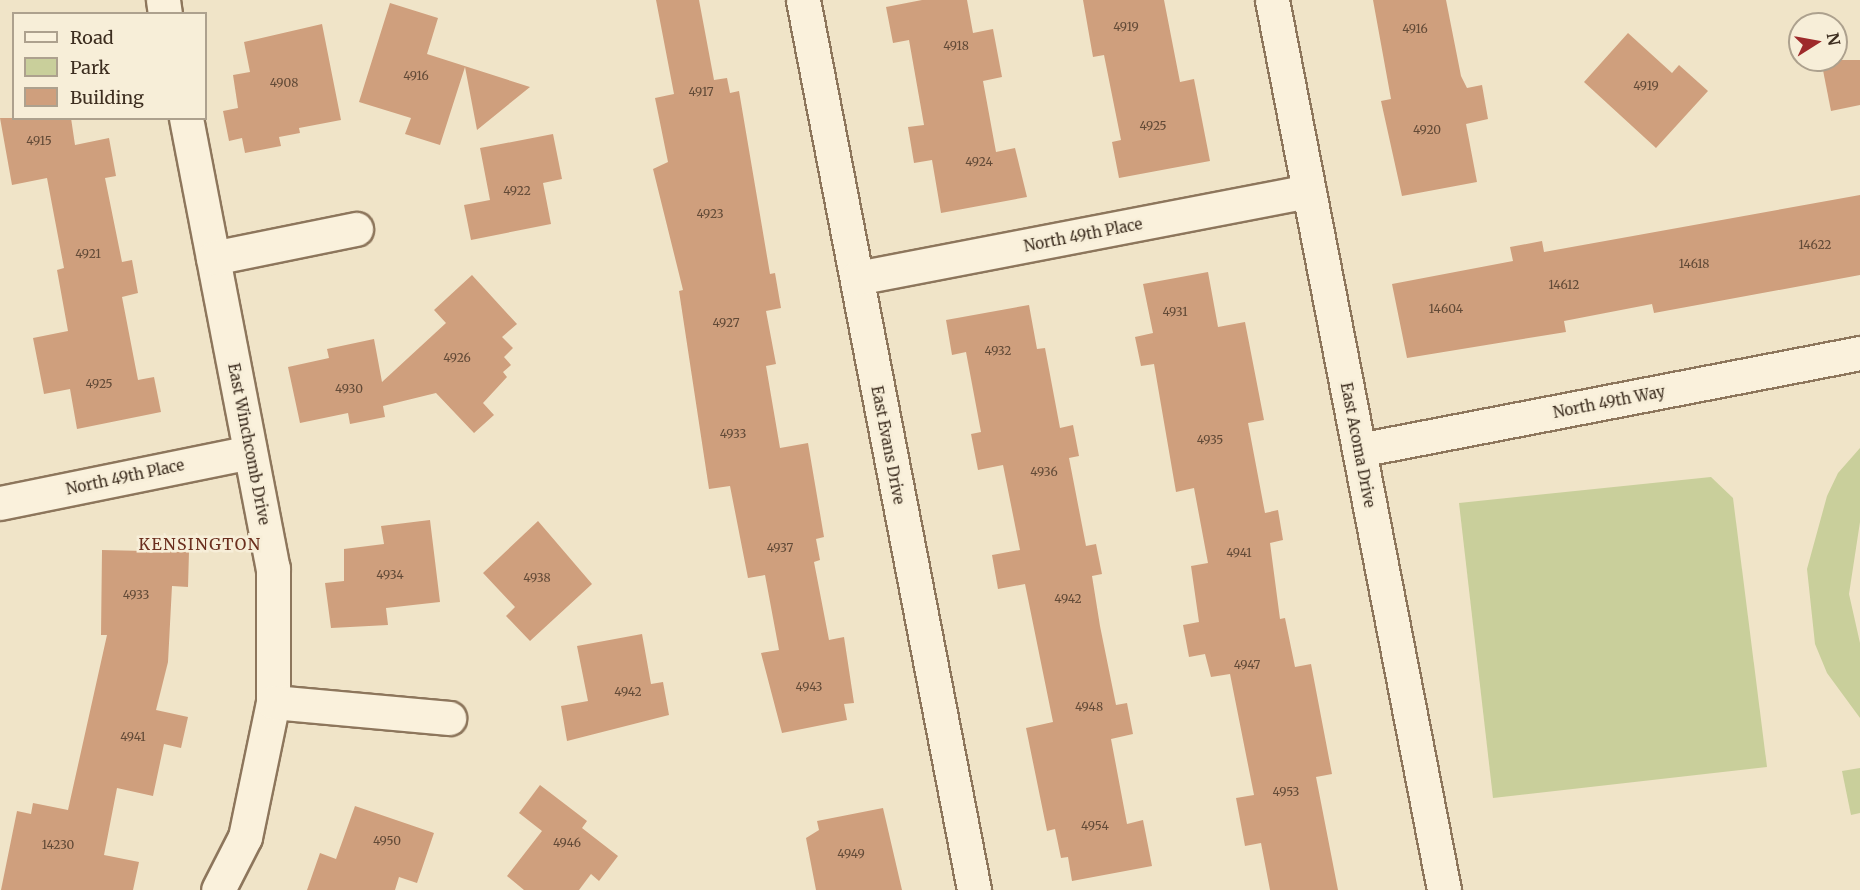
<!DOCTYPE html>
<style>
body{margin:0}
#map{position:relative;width:1860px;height:890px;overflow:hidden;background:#f0e4c8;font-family:Merriweather,serif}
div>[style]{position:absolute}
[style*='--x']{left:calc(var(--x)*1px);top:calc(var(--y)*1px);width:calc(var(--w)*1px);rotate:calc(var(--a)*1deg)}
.green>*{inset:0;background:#c9cf9b}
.building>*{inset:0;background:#cf9f7d}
.roads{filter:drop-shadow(2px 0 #8d765c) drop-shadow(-2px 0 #8d765c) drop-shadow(0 2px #8d765c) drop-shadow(0 -2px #8d765c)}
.minor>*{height:33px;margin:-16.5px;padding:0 16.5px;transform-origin:16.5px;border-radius:16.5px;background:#faf1dc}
.tertiary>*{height:33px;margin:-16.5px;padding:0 16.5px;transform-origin:16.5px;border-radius:16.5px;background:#faf1dc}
span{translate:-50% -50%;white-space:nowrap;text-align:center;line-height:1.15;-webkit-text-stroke:5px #f7eed8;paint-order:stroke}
.number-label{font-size:12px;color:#624a37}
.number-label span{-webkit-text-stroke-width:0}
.street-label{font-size:15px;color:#3d2e20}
.neighbourhood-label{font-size:16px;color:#6b2e1e;letter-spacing:1.5px}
.legend{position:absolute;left:12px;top:12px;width:195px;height:108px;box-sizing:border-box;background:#f7eed8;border:2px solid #ada18e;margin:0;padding:8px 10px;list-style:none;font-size:18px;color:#3d2e20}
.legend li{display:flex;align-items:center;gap:12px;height:30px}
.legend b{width:30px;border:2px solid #ada18e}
.north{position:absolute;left:1788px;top:12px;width:60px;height:60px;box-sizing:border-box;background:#f7eed8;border:2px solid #ada18e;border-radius:50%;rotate:79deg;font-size:16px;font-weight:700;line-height:24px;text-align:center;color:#3d2e20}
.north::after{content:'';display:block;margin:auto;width:21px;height:27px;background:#9e2a2b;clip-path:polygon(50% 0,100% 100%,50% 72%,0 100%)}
</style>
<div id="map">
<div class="green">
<i style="clip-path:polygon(1860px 448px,1860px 522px,1849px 594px,1860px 643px,1860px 718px,1827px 673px,1815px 644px,1807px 569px,1827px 496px,1838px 473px)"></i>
<i style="clip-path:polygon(1711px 477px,1733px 498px,1767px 767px,1493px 798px,1459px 503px)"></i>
<i style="clip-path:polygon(1860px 768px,1860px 813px,1851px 815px,1842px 771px)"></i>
</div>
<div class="building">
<i style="clip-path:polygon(656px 0,699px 0,714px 80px,727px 78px,730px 93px,739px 91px,770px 274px,775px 273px,781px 308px,766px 311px,776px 364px,766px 366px,780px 448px,808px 443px,824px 537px,816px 539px,820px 560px,814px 562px,829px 640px,844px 637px,854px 703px,844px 704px,847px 720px,782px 733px,761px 653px,779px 650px,765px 575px,748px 578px,730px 486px,709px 489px,679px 291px,683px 290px,653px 169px,668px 162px,655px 98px,674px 94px)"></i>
<i style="clip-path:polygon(922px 0,967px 0,973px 33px,993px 29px,1002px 77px,983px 81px,996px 152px,1015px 148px,1027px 197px,941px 213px,932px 160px,914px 163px,908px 127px,924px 125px,909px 40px,893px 43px,886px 7px)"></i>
<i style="clip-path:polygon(1083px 0,1164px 0,1180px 82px,1194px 79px,1210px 161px,1119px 178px,1112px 142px,1121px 140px,1104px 55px,1093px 57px)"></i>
<i style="clip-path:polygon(1373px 0,1446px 0,1461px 76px,1467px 88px,1482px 85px,1488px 119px,1466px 124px,1477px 182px,1402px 196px,1381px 101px,1391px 99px)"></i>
<i style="clip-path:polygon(390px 3px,438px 18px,427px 54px,530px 87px,477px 130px,465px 67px,440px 145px,405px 134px,411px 118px,359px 102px)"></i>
<i style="clip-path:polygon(322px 24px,341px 120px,299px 128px,300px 133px,279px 137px,281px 146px,245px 153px,242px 138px,229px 141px,223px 111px,238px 108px,233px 75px,250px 72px,244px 42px)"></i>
<i style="clip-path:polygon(1628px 33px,1672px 73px,1679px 65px,1708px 91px,1656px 148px,1584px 82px)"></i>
<i style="clip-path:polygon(1821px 60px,1860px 60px,1860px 105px,1831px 111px)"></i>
<i style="clip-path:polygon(0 118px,71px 118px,75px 145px,109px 138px,116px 176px,105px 178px,122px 262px,132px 260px,138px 293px,122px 297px,138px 380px,154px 377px,161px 412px,77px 429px,70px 389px,44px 394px,33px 338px,68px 331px,57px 270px,64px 268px,47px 178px,12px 185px)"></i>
<i style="clip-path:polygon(553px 134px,562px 179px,543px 183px,551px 224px,471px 240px,464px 205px,490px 200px,480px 148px)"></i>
<i style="clip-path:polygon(1860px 195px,1860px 275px,1654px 313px,1652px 304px,1564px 321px,1566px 332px,1407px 358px,1392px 284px,1513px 261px,1510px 247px,1542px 241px,1544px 252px)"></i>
<i style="clip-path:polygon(1208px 272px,1218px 327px,1245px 322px,1264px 420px,1248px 423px,1265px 513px,1278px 510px,1283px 540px,1270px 543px,1280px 619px,1285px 618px,1295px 667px,1311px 664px,1332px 774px,1316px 777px,1338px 890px,1270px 890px,1261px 843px,1245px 846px,1236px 798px,1254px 795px,1230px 674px,1211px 677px,1205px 654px,1189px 657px,1183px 625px,1199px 622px,1191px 566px,1208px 563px,1194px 488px,1176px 492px,1154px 364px,1141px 366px,1135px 337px,1153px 333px,1143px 284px)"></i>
<i style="clip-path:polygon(472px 275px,517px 324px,502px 337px,513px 348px,504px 357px,511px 365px,503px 372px,507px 377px,483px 403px,494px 415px,474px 433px,436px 393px,383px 406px,385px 417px,350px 424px,348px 413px,300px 423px,288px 367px,329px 358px,327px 349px,374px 339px,382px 382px,446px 323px,434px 310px)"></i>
<i style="clip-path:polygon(1029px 305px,1037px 349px,1045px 348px,1060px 428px,1073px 425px,1079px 456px,1069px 458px,1086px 546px,1096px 544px,1102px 574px,1092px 576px,1100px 626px,1116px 705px,1127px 703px,1133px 734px,1111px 739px,1127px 824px,1143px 820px,1152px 866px,1072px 881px,1068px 857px,1061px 858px,1055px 829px,1047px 831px,1026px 728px,1053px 722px,1025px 584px,998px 589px,992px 555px,1020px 550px,1003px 465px,978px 470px,971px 434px,981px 432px,966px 352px,952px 355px,946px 320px)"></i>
<i style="clip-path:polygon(430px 520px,440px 602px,386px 608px,388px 625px,331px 628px,325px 583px,344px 581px,344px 549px,384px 544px,381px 526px)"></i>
<i style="clip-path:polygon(538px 521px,592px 584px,530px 641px,506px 616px,515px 607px,483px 573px)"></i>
<i style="clip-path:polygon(102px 550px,189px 552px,188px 587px,172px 586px,168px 662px,156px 710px,188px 717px,181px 748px,164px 744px,153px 796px,117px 788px,104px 855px,139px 862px,133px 890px,1px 890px,17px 811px,31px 814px,33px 803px,68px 810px,107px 635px,101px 635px)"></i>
<i style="clip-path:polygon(642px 634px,651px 684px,663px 682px,669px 715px,567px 741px,561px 706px,588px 701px,577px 646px)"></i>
<i style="clip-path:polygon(540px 785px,587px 821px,582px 828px,618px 856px,599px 881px,591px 874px,579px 890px,524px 890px,507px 876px,542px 831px,519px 813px)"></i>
<i style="clip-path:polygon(355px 806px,434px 833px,417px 883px,399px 877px,395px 890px,307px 890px,320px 853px,336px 859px)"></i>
<i style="clip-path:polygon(883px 808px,902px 890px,816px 890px,806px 838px,819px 830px,817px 821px)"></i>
</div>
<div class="roads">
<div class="minor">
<i style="--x:163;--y:0;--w:14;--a:82"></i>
<i style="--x:803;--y:0;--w:906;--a:79.12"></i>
<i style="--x:186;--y:118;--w:458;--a:79.1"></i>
<i style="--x:273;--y:568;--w:134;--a:90"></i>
<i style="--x:273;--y:702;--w:138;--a:101.7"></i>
<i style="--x:245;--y:837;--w:59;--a:117"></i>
<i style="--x:213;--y:258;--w:146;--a:-11.5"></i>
<i style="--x:857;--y:278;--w:460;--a:-10.9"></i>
<i style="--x:1359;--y:450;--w:510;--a:-10.96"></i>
<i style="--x:0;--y:503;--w:255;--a:-11.5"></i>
<i style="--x:273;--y:702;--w:177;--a:5.2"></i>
</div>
<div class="tertiary">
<i style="--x:1272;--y:0;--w:906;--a:79.06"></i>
</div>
</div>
<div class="number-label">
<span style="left:1126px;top:27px">4919</span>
<span style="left:1415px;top:29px">4916</span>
<span style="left:956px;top:46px">4918</span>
<span style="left:416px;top:76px">4916</span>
<span style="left:284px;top:83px">4908</span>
<span style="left:1646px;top:86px">4919</span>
<span style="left:701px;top:92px">4917</span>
<span style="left:1153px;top:126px">4925</span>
<span style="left:1427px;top:130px">4920</span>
<span style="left:39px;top:141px">4915</span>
<span style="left:979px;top:162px">4924</span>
<span style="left:517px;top:191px">4922</span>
<span style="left:710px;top:214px">4923</span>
<span style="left:1815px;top:245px">14622</span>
<span style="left:88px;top:254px">4921</span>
<span style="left:1694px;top:264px">14618</span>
<span style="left:1564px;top:285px">14612</span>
<span style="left:1446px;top:309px">14604</span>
<span style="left:1175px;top:312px">4931</span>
<span style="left:726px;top:323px">4927</span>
<span style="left:998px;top:351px">4932</span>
<span style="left:457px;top:358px">4926</span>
<span style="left:99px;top:384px">4925</span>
<span style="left:349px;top:389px">4930</span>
<span style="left:733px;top:434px">4933</span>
<span style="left:1210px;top:440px">4935</span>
<span style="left:1044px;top:472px">4936</span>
<span style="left:780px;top:548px">4937</span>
<span style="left:1239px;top:553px">4941</span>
<span style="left:390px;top:575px">4934</span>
<span style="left:537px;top:578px">4938</span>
<span style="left:136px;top:595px">4933</span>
<span style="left:1068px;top:599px">4942</span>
<span style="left:1247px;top:665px">4947</span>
<span style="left:809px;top:687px">4943</span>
<span style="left:628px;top:692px">4942</span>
<span style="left:1089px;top:707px">4948</span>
<span style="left:133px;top:737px">4941</span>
<span style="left:1286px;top:792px">4953</span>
<span style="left:1095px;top:826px">4954</span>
<span style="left:387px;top:841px">4950</span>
<span style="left:567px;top:843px">4946</span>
<span style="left:58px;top:845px">14230</span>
<span style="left:851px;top:854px">4949</span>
</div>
<div class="street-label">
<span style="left:1083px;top:235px;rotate:-11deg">North 49th Place</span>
<span style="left:1609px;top:402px;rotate:-11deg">North 49th Way</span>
<span style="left:249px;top:444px;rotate:79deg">East Winchcomb Drive</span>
<span style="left:888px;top:445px;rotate:79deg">East Evans Drive</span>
<span style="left:1358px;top:445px;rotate:79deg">East Acoma Drive</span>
<span style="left:125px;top:477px;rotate:-12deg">North 49th Place</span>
</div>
<div class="neighbourhood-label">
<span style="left:200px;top:544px">KENSINGTON</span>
</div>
<ul class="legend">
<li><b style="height:8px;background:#faf1dc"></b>Road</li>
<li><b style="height:16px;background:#c9cf9b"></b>Park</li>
<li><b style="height:16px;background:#cf9f7d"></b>Building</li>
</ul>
<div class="north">N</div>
</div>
